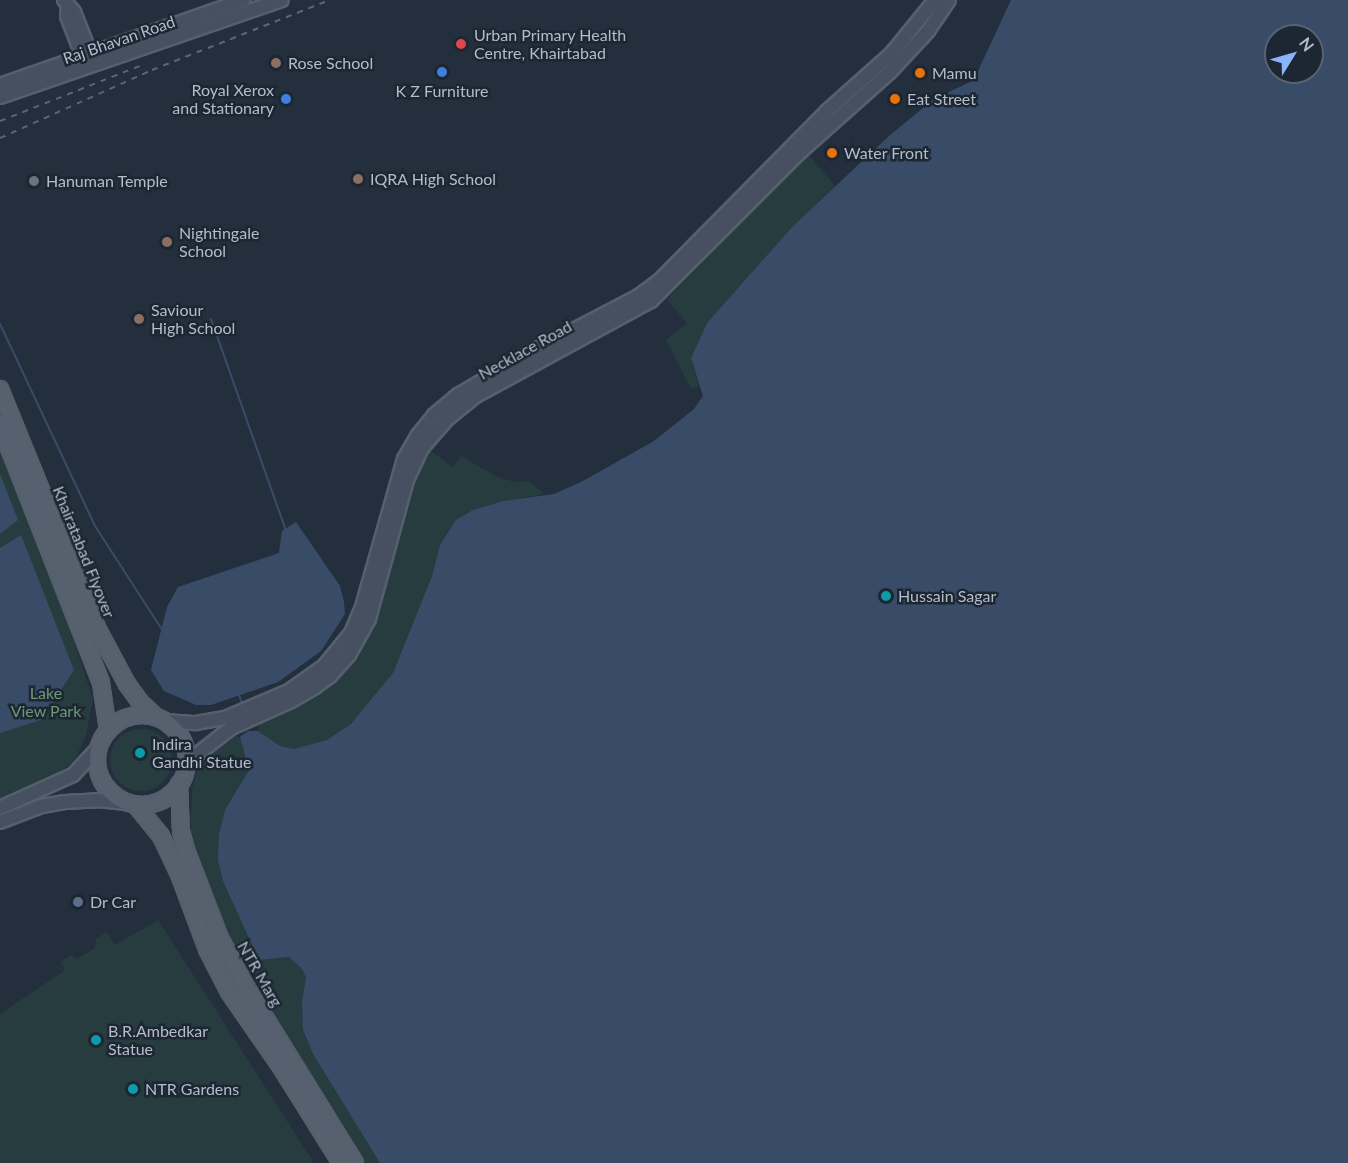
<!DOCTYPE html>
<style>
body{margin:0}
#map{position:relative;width:1348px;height:1163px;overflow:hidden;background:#242f3e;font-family:Lato,sans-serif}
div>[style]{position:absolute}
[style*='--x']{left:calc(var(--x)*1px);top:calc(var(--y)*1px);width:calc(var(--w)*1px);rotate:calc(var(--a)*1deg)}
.green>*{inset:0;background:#263c3f}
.round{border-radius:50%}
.water>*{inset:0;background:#394c67}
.stream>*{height:2px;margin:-1px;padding:0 1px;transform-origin:1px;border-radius:1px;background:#394c67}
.roads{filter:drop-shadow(2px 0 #565f6c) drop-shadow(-2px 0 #565f6c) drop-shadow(0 2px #565f6c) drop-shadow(0 -2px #565f6c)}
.secondary>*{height:12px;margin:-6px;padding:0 6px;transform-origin:6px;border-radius:6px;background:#465061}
.primary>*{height:14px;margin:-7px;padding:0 7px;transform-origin:7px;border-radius:7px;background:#56606e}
.primary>.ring{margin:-7px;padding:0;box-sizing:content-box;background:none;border:14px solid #56606e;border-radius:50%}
.rail>*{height:2px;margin-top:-1px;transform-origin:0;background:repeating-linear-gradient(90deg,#5a6575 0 6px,transparent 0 12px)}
.dots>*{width:16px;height:16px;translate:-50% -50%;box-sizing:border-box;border:3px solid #1d2633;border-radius:50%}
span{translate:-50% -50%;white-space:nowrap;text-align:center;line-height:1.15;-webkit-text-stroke:5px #1d2633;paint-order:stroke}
.poi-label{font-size:16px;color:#b4bcc9}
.left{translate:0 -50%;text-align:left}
.right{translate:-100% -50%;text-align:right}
.street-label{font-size:16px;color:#b4bcc9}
.park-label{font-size:16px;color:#6b9a76}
.north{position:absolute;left:1264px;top:24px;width:60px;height:60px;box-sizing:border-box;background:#1d2633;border:2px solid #59626f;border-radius:50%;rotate:53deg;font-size:16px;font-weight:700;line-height:24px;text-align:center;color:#b4bcc9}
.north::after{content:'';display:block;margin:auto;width:21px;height:27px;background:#8ab4f8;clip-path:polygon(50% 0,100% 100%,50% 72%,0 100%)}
</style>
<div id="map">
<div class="green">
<i style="clip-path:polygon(807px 153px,835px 186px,792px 227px,707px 323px,691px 358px,699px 386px,691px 389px,666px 340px,687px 323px,667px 300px)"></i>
<i style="clip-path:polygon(0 437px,42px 545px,93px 699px,86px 735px,75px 760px,57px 775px,0 799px)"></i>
<i style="clip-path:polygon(429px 449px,452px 467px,461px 456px,497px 477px,515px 482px,529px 481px,543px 494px,503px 501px,473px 510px,440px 545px,432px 576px,393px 673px,378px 695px,351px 724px,328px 740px,294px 749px,280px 746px,258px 731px,260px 723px,313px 697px,358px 658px,374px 623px,410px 494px)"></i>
<i class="round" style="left:110px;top:729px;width:62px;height:62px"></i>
<i style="clip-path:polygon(234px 735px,240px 737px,249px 770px,225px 810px,273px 959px,289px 957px,302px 969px,306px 976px,302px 1002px,303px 1031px,313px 1054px,380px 1163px,363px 1163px,252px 986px,197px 859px,191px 838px,191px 820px,192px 790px,196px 773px,213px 750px)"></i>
<i style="clip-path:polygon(158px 920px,314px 1163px,0 1163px,0 1014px,65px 970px,61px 962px,71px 955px,77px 959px,95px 948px,96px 939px,106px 932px,115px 945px)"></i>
</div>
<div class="water">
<i style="clip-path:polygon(evenodd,1011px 0,1348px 0,1348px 1163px,380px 1163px,313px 1054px,303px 1030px,302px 1002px,306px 977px,302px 969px,289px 957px,259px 960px,223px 881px,218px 860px,219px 834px,225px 810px,249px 770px,240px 737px,248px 731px,258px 731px,280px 746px,294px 749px,327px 740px,351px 724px,393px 673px,432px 576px,440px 545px,456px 520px,473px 510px,503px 501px,554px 494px,583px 481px,654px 441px,694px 409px,703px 396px,691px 358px,707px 323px,792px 227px,889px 136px,934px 99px,970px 82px,977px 73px,1011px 0,1276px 36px,1312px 36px,1312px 72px,1276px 72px,1276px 36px)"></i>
<i style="clip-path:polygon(0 474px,18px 520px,0 534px)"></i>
<i style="clip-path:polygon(296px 522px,340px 586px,344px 602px,345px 614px,321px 651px,278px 682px,211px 705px,196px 705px,164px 691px,151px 670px,167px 607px,178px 587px,279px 553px,282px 531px)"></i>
<i style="clip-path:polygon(21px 535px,74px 670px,41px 720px,0 733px,0 548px)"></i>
</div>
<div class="stream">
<i style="--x:211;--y:319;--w:225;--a:70.5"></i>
<i style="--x:0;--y:324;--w:223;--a:64.8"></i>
<i style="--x:95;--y:526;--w:125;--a:57.1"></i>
<i style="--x:239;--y:695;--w:12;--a:70"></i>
</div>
<div class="roads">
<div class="secondary">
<i style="--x:64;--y:0;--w:16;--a:50"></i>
<i style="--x:74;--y:12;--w:52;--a:68.4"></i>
<i style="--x:68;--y:7;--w:9;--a:96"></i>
<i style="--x:67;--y:16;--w:50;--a:69"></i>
<i style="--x:0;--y:85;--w:258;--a:-19.2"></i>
<i style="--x:0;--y:97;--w:298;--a:-19"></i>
<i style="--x:165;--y:721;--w:31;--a:4"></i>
<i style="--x:196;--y:723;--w:29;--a:-10"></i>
<i style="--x:225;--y:718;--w:69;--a:-22.9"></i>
<i style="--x:289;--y:691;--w:43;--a:-35.5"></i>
<i style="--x:324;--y:666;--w:43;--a:-50.7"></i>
<i style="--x:351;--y:633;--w:28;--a:-67"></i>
<i style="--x:362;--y:607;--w:154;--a:-74.2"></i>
<i style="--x:404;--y:459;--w:28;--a:-60"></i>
<i style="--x:418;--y:435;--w:26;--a:-51"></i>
<i style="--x:434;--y:415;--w:31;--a:-40"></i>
<i style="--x:458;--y:395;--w:91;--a:-30.2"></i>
<i style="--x:537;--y:349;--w:113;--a:-27.5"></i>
<i style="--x:637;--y:297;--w:29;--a:-36"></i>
<i style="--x:660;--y:280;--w:238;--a:-45.3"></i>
<i style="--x:827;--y:111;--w:86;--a:-41.7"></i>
<i style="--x:891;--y:54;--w:70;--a:-50.8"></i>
<i style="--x:186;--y:763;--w:57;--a:-37.9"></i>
<i style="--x:231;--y:728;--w:66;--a:-24.2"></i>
<i style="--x:291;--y:701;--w:28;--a:-30"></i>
<i style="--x:315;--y:687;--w:19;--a:-36"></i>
<i style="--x:330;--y:676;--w:28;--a:-48"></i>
<i style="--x:349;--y:655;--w:41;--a:-60.9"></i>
<i style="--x:369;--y:619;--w:144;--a:-74.7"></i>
<i style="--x:407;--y:480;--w:35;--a:-65"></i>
<i style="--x:422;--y:448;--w:37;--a:-49"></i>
<i style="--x:446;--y:420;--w:36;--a:-39"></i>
<i style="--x:474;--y:397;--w:201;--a:-28.5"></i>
<i style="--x:651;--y:301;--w:209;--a:-45"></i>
<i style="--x:799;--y:153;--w:123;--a:-41.7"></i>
<i style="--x:891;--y:71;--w:54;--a:-47.2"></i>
<i style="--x:928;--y:31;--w:37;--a:-56"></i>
<i style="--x:0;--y:808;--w:80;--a:-24.3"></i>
<i style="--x:73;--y:775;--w:37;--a:-47"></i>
<i style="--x:0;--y:822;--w:45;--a:-20.9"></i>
<i style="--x:42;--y:806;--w:23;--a:-10"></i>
<i style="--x:65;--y:802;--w:33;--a:-3"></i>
<i style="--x:98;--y:800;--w:31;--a:6"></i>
</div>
<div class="primary">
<i style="--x:0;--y:389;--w:256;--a:67.9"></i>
<i style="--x:96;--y:626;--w:66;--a:61.9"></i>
<i style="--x:127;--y:684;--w:22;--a:54"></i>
<i style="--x:140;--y:702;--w:22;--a:43"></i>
<i style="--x:0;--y:425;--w:277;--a:68.6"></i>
<i style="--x:101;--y:683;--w:48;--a:81.5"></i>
<i class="ring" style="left:97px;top:715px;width:76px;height:76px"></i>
<i style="--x:179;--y:784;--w:47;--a:87.6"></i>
<i style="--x:181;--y:831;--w:20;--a:75"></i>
<i style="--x:186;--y:850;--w:94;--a:68.9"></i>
<i style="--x:220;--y:938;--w:61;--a:61.8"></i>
<i style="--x:249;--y:992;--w:201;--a:58.2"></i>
<i style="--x:135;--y:804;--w:41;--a:50.9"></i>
<i style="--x:161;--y:836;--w:42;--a:64.7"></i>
<i style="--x:179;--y:874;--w:80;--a:69.5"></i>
<i style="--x:207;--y:949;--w:48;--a:62.9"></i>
<i style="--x:229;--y:992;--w:91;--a:55.3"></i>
<i style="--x:281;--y:1067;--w:113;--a:58"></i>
</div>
</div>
<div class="rail">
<i style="--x:0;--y:121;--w:153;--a:-21.5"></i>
<i style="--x:0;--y:138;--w:167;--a:-24.1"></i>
<i style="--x:152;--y:70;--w:191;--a:-21.5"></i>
</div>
<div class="dots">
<i style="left:461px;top:44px;background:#e0444e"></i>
<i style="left:276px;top:63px;background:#8d6e63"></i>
<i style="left:442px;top:72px;background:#3f7fe0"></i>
<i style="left:920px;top:73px;background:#e8710a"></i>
<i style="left:286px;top:99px;background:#3f7fe0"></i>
<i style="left:895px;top:99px;background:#e8710a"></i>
<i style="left:832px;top:153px;background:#e8710a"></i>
<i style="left:358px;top:179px;background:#8d6e63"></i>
<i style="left:34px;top:181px;background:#6b7280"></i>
<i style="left:167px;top:242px;background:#8d6e63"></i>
<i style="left:139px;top:319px;background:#8d6e63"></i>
<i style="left:886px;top:596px;background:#0f9aa8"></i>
<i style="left:140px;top:753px;background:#0f9aa8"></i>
<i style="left:78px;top:902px;background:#5c6f8a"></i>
<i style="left:96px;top:1040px;background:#0f9aa8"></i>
<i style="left:133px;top:1089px;background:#0f9aa8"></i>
</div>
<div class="poi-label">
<span class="left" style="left:474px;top:44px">Urban Primary Health<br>Centre, Khairtabad</span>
<span class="left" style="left:288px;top:63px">Rose School</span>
<span class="left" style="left:932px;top:73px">Mamu</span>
<span class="right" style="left:274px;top:99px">Royal Xerox<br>and Stationary</span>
<span style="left:442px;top:91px">K Z Furniture</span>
<span class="left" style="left:907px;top:99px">Eat Street</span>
<span class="left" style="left:844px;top:153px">Water Front</span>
<span class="left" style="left:370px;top:179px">IQRA High School</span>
<span class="left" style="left:46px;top:181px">Hanuman Temple</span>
<span class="left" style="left:179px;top:242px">Nightingale<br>School</span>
<span class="left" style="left:151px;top:319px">Saviour<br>High School</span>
<span class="left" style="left:898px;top:596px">Hussain Sagar</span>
<span class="left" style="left:152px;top:753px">Indira<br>Gandhi Statue</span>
<span class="left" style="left:90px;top:902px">Dr Car</span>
<span class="left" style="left:108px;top:1040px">B.R.Ambedkar<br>Statue</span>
<span class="left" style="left:145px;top:1089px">NTR Gardens</span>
</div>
<div class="street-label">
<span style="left:119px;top:40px;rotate:-19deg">Raj Bhavan Road</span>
<span style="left:525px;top:350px;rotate:-29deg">Necklace Road</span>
<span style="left:84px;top:552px;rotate:68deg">Khairatabad Flyover</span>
<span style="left:260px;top:974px;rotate:60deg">NTR Marg</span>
</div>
<div class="park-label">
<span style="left:46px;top:702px">Lake<br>View Park</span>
</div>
<div class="north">N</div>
</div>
